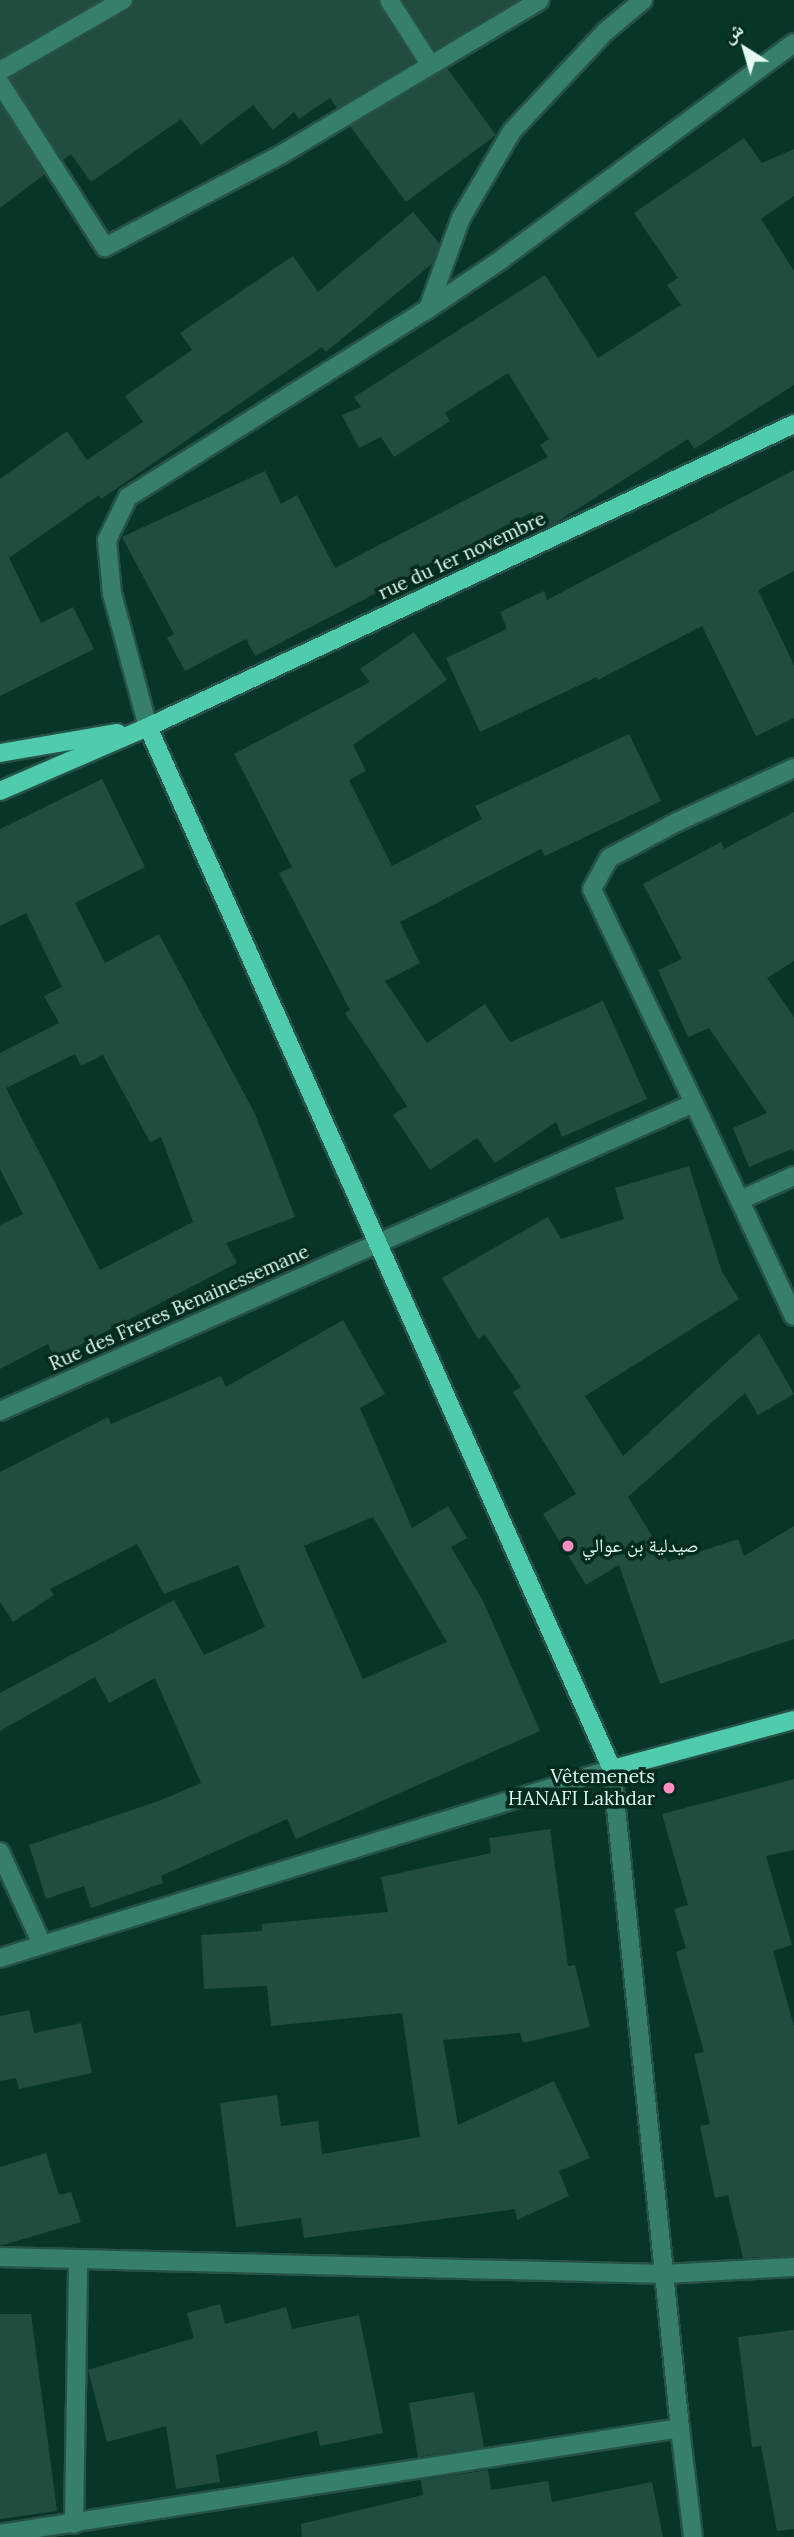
<!DOCTYPE html>
<meta charset="utf-8">
<style>
body{margin:0}
#map{position:relative;width:794px;height:2537px;overflow:hidden;background:#07352a;font-family:Lora,"Noto Naskh Arabic",serif}
div>[style]{position:absolute}
[style*='--x']{left:calc(var(--x)*1px);top:calc(var(--y)*1px);width:calc(var(--w)*1px);rotate:calc(var(--a)*1deg)}
.building>*{inset:0;background:#224c40}
.roads{filter:drop-shadow(2px 0 #265146) drop-shadow(-2px 0 #265146) drop-shadow(0 2px #265146) drop-shadow(0 -2px #265146)}
.minor>*{height:18px;margin:-9px;padding:0 9px;transform-origin:9px;border-radius:9px;background:#367f6c}
.major>*{height:18px;margin:-9px;padding:0 9px;transform-origin:9px;border-radius:9px;background:#4fccad}
.dots>*{width:19px;height:19px;translate:-50% -50%;box-sizing:border-box;border:4px solid #002b20;border-radius:50%}
span{translate:-50% -50%;white-space:nowrap;text-align:center;line-height:1.15;-webkit-text-stroke:7px #002b20;paint-order:stroke}
.street-label{font-size:19px;color:#e3faf2}
.poi-label{font-size:19px;color:#e3faf2}
.left{translate:0 -50%;text-align:left}
.right{translate:-100% -50%;text-align:right}
.north{position:absolute;left:710px;top:14px;width:70px;height:70px;-webkit-text-stroke:5px #002b20;paint-order:stroke;rotate:323deg;font-size:19px;font-weight:700;line-height:28px;text-align:center;color:#e3faf2}
.north::after{content:'';display:block;margin:auto;width:24px;height:32px;background:#e3faf2;clip-path:polygon(50% 0,100% 100%,50% 72%,0 100%)}
</style>
<div id="map">
<div class="building">
<i style="clip-path:polygon(0 0,100px 0,0 58px)"></i>
<i style="clip-path:polygon(134px 0,378px 0,415px 61px,337px 108px,330px 98px,299px 119px,294px 112px,273px 130px,253px 105px,201px 145px,181px 119px,91px 182px,71px 154px,63px 160px,10px 78px,129px 10px)"></i>
<i style="clip-path:polygon(403px 0,518px 0,434px 50px)"></i>
<i style="clip-path:polygon(447px 68px,496px 135px,406px 202px,350px 126px)"></i>
<i style="clip-path:polygon(0 104px,45px 174px,0 208px)"></i>
<i style="clip-path:polygon(744px 138px,762px 163px,794px 149px,794px 196px,761px 219px,794px 271px,794px 385px,694px 449px,688px 439px,557px 522px,543px 529px,532px 512px,255px 656px,246px 639px,185px 671px,167px 638px,174px 634px,122px 537px,265px 471px,281px 504px,297px 495px,335px 568px,548px 457px,540px 445px,549px 439px,508px 373px,445px 413px,450px 421px,394px 457px,381px 437px,359px 448px,342px 415px,361px 407px,354px 397px,545px 275px,598px 358px,681px 305px,667px 285px,678px 278px,634px 213px)"></i>
<i style="clip-path:polygon(413px 212px,440px 244px,433px 263px,326px 352px,322px 347px,101px 499px,99px 495px,9px 558px,41px 623px,73px 607px,94px 649px,0 696px,0 479px,67px 431px,87px 460px,143px 422px,125px 396px,192px 350px,180px 333px,293px 256px,318px 292px)"></i>
<i style="clip-path:polygon(794px 470px,794px 571px,758px 590px,794px 665px,794px 718px,756px 736px,702px 626px,598px 680px,597px 677px,480px 732px,446px 658px,507px 629px,500px 612px,544px 591px,547px 600px)"></i>
<i style="clip-path:polygon(414px 632px,447px 680px,353px 745px,366px 771px,349px 780px,392px 866px,482px 819px,475px 806px,629px 734px,661px 801px,545px 856px,541px 849px,400px 922px,420px 963px,385px 981px,427px 1043px,485px 1004px,510px 1042px,603px 1001px,647px 1099px,562px 1137px,556px 1122px,495px 1163px,477px 1138px,430px 1170px,393px 1115px,407px 1106px,345px 1013px,350px 1010px,279px 873px,292px 867px,234px 754px,370px 682px,360px 669px)"></i>
<i style="clip-path:polygon(evenodd,102px 779px,145px 867px,75px 903px,105px 963px,159px 934px,255px 1114px,295px 1217px,226px 1243px,237px 1263px,55px 1358px,48px 1344px,0 1369px,0 1225px,23px 1214px,0 1169px,0 1053px,59px 1023px,44px 996px,62px 987px,26px 913px,0 926px,0 829px,102px 779px,75px 1054px,81px 1066px,103px 1055px,150px 1142px,161px 1137px,193px 1222px,100px 1270px,6px 1088px,75px 1054px)"></i>
<i style="clip-path:polygon(794px 812px,794px 961px,767px 978px,794px 1017px,794px 1152px,792px 1149px,749px 1167px,733px 1128px,767px 1113px,709px 1028px,688px 1037px,658px 970px,682px 959px,643px 884px,721px 842px,724px 849px)"></i>
<i style="clip-path:polygon(689px 1166px,722px 1272px,739px 1299px,585px 1396px,623px 1456px,759px 1333px,794px 1394px,758px 1415px,745px 1393px,628px 1497px,668px 1562px,738px 1539px,744px 1556px,794px 1526px,794px 1639px,660px 1684px,619px 1565px,586px 1585px,543px 1514px,576px 1494px,513px 1392px,521px 1387px,485px 1335px,478px 1339px,442px 1278px,548px 1217px,561px 1239px,624px 1219px,615px 1188px)"></i>
<i style="clip-path:polygon(evenodd,343px 1320px,385px 1394px,360px 1408px,412px 1528px,448px 1506px,467px 1538px,451px 1547px,483px 1601px,540px 1731px,296px 1839px,287px 1819px,161px 1876px,163px 1883px,91px 1908px,84px 1886px,46px 1899px,29px 1845px,161px 1800px,201px 1783px,155px 1678px,109px 1703px,95px 1677px,0 1731px,0 1693px,174px 1600px,204px 1655px,265px 1627px,238px 1565px,164px 1594px,137px 1544px,50px 1589px,54px 1595px,13px 1622px,0 1602px,0 1472px,108px 1417px,111px 1424px,221px 1376px,226px 1387px,343px 1320px,373px 1517px,447px 1642px,363px 1679px,304px 1546px,373px 1517px)"></i>
<i style="clip-path:polygon(794px 1779px,794px 1850px,766px 1856px,792px 1945px,773px 1951px,794px 2026px,794px 2256px,743px 2258px,728px 2195px,715px 2198px,700px 2126px,710px 2124px,694px 2054px,704px 2052px,676px 1952px,686px 1948px,674px 1909px,688px 1905px,662px 1814px)"></i>
<i style="clip-path:polygon(550px 1829px,568px 1966px,575px 1965px,590px 2027px,523px 2043px,520px 2033px,443px 2040px,458px 2125px,554px 2081px,590px 2158px,559px 2171px,569px 2196px,517px 2220px,515px 2209px,304px 2238px,301px 2218px,236px 2227px,220px 2103px,277px 2095px,281px 2126px,318px 2121px,322px 2154px,420px 2137px,402px 2013px,271px 2026px,267px 1986px,204px 1989px,201px 1935px,262px 1931px,262px 1924px,388px 1912px,381px 1877px,491px 1853px,489px 1838px)"></i>
<i style="clip-path:polygon(29px 2010px,34px 2033px,81px 2023px,92px 2073px,19px 2089px,16px 2078px,0 2081px,0 2016px)"></i>
<i style="clip-path:polygon(46px 2153px,59px 2195px,71px 2192px,81px 2222px,0 2246px,0 2167px)"></i>
<i style="clip-path:polygon(220px 2304px,225px 2324px,286px 2307px,292px 2329px,359px 2315px,383px 2433px,320px 2446px,317px 2431px,216px 2455px,220px 2482px,176px 2489px,166px 2426px,107px 2442px,88px 2370px,194px 2338px,187px 2313px)"></i>
<i style="clip-path:polygon(0 2314px,31px 2314px,57px 2511px,0 2519px)"></i>
<i style="clip-path:polygon(794px 2330px,794px 2529px,777px 2531px,761px 2446px,752px 2447px,738px 2337px)"></i>
<i style="clip-path:polygon(474px 2392px,484px 2447px,418px 2457px,409px 2403px)"></i>
<i style="clip-path:polygon(488px 2470px,491px 2490px,548px 2481px,552px 2502px,652px 2482px,663px 2537px,302px 2537px,301px 2524px,423px 2495px,421px 2480px)"></i>
</div>
<div class="roads">
<div class="minor">
<i style="--x:389;--y:0;--w:76;--a:57.4"></i>
<i style="--x:0;--y:71;--w:142;--a:-30"></i>
<i style="--x:0;--y:83;--w:195;--a:57.4"></i>
<i style="--x:105;--y:247;--w:200;--a:-27.7"></i>
<i style="--x:282;--y:154;--w:300;--a:-30.8"></i>
<i style="--x:428;--y:309;--w:97;--a:-70.1"></i>
<i style="--x:461;--y:218;--w:101;--a:-59.6"></i>
<i style="--x:512;--y:131;--w:136;--a:-46.8"></i>
<i style="--x:605;--y:32;--w:50;--a:-40.1"></i>
<i style="--x:148;--y:727;--w:138;--a:-105.1"></i>
<i style="--x:112;--y:594;--w:54;--a:-95.3"></i>
<i style="--x:107;--y:540;--w:48;--a:-64"></i>
<i style="--x:128;--y:497;--w:354;--a:-32.1"></i>
<i style="--x:428;--y:309;--w:89;--a:-34"></i>
<i style="--x:502;--y:259;--w:363;--a:-36.5"></i>
<i style="--x:694;--y:1103;--w:237;--a:-115.5"></i>
<i style="--x:592;--y:889;--w:35;--a:-61"></i>
<i style="--x:609;--y:858;--w:77;--a:-27.9"></i>
<i style="--x:677;--y:822;--w:129;--a:-24.8"></i>
<i style="--x:740;--y:1200;--w:59;--a:-24"></i>
<i style="--x:0;--y:1411;--w:759;--a:-23.93"></i>
<i style="--x:694;--y:1103;--w:235;--a:64.9"></i>
<i style="--x:0;--y:1852;--w:101;--a:65.5"></i>
<i style="--x:0;--y:1958;--w:641;--a:-17.16"></i>
<i style="--x:612;--y:1769;--w:662;--a:84.11"></i>
<i style="--x:680;--y:2428;--w:688;--a:171.14"></i>
<i style="--x:0;--y:2257;--w:664;--a:1.47"></i>
<i style="--x:664;--y:2274;--w:130;--a:-3.1"></i>
<i style="--x:680;--y:2428;--w:110;--a:83.2"></i>
<i style="--x:74;--y:2524;--w:265;--a:-89.1"></i>
</div>
<div class="major">
<i style="--x:148;--y:727;--w:1141;--a:66"></i>
<i style="--x:612;--y:1769;--w:188;--a:-15.1"></i>
<i style="--x:0;--y:753;--w:119;--a:-9.7"></i>
<i style="--x:0;--y:791;--w:161;--a:-23.4"></i>
<i style="--x:148;--y:727;--w:714;--a:-25.13"></i>
</div>
</div>
<div class="dots">
<i style="left:568px;top:1546px;background:#fd8ebf"></i>
<i style="left:669px;top:1788px;background:#fd8ebf"></i>
</div>
<div class="street-label">
<span style="left:462px;top:556px;rotate:-25deg">rue du 1er novembre</span>
<span style="left:179px;top:1308px;rotate:-24deg">Rue des Freres Benainessemane</span>
</div>
<div class="poi-label">
<span class="left" style="left:582px;top:1546px">صيدلية بن عوالي</span>
<span class="right" style="left:655px;top:1788px">Vêtemenets<br>HANAFI Lakhdar</span>
</div>
<div class="north">ش</div>
</div>
